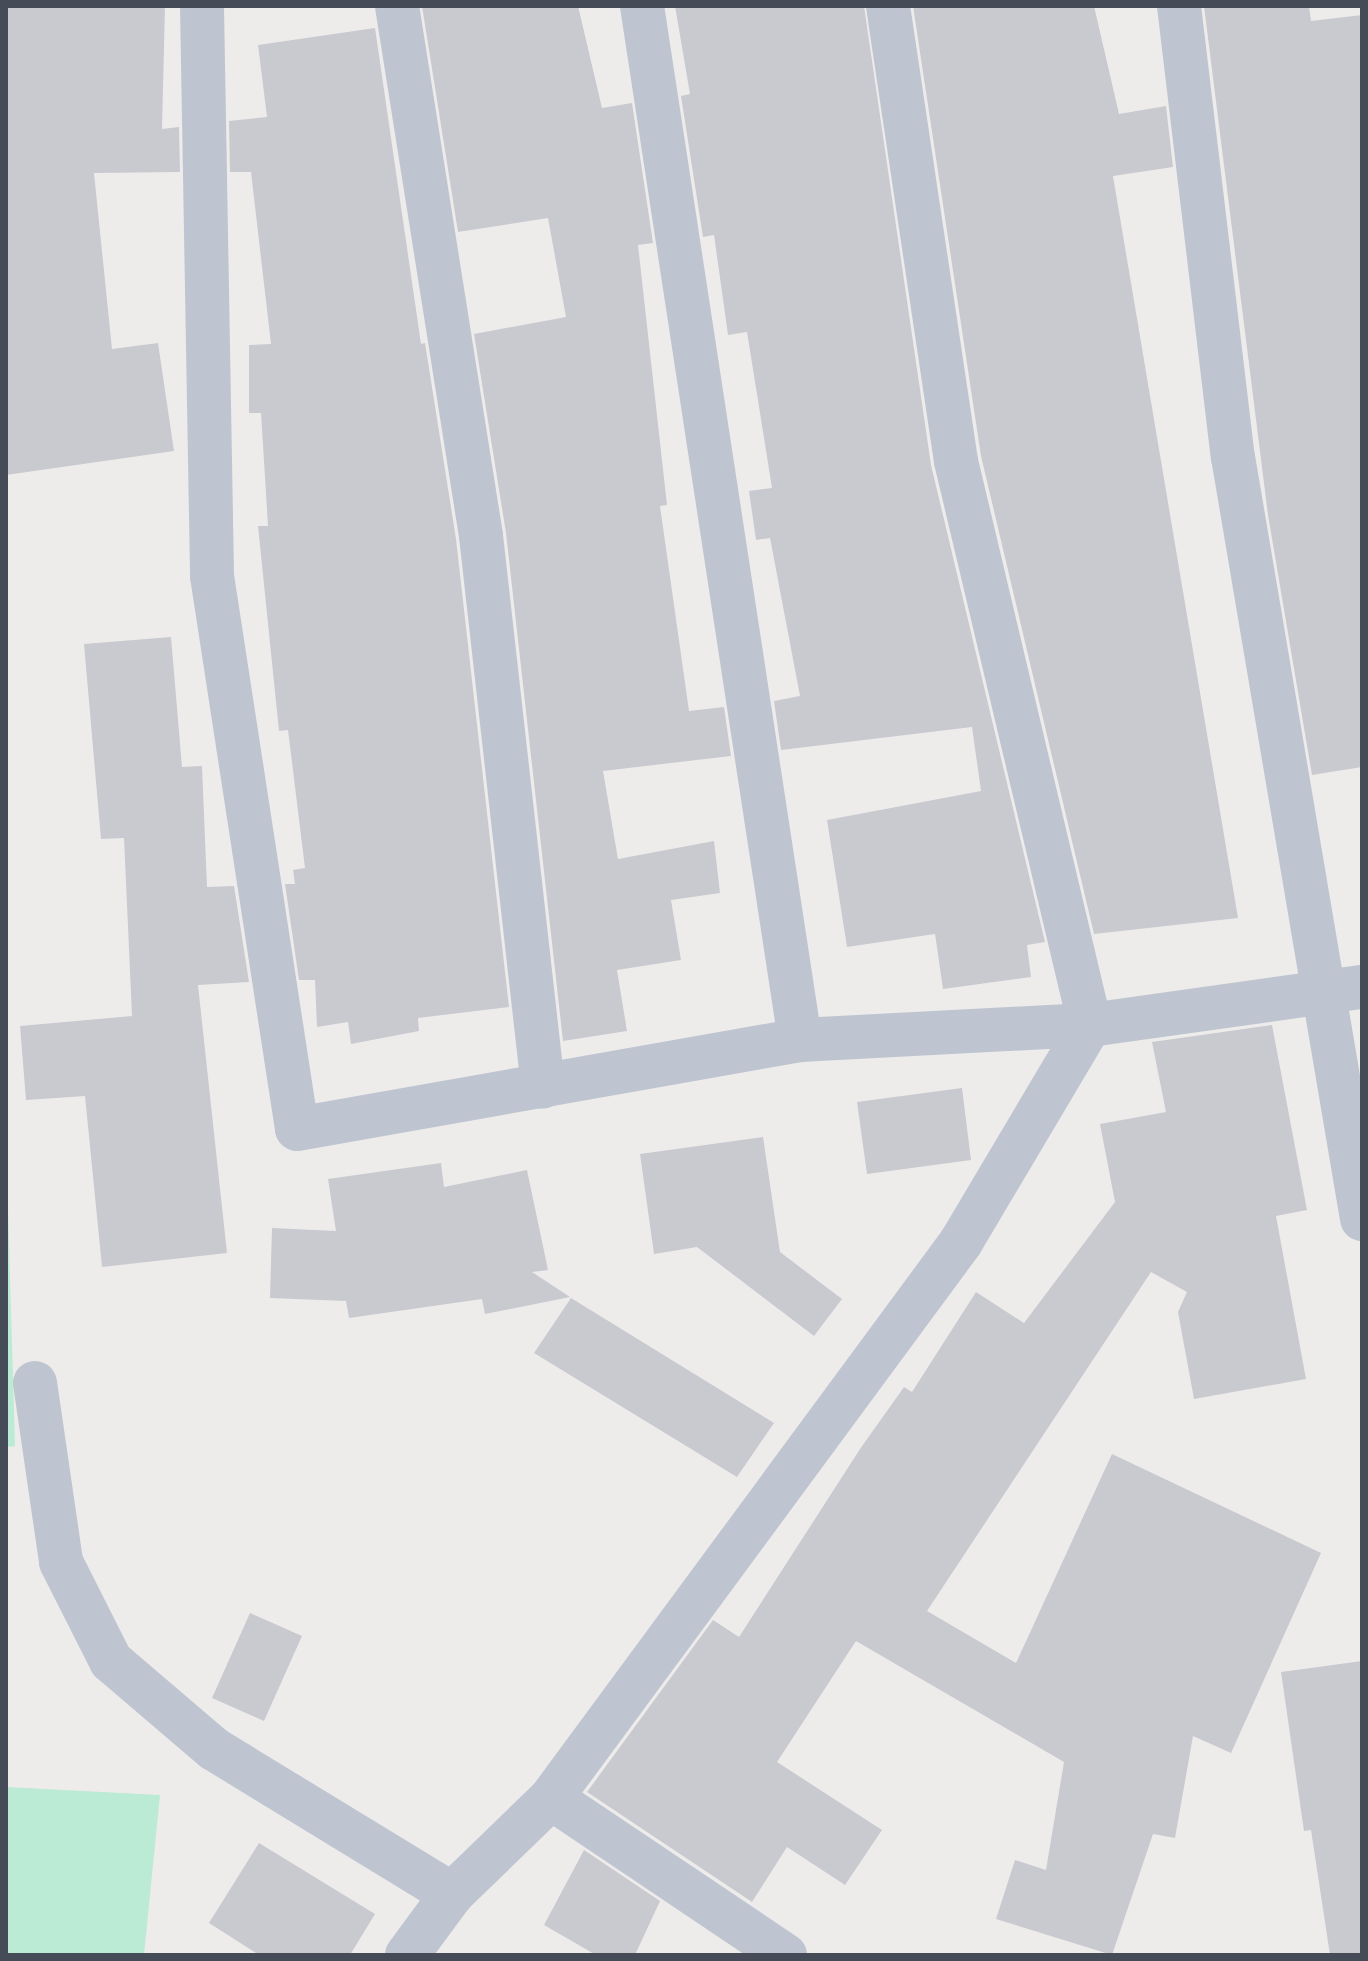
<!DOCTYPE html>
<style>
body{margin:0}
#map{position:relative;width:1368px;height:1961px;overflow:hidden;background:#eeeceb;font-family:Overpass,sans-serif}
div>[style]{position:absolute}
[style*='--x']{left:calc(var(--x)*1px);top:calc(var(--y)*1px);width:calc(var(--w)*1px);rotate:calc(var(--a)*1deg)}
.green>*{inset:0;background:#bbead5}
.building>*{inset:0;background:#c9c9d0}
.minor>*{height:44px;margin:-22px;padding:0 22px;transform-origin:22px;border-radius:22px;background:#bfc5d0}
span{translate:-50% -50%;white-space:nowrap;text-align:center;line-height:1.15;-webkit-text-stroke:7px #fff;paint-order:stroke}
.frame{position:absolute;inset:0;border:8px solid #454c57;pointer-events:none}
</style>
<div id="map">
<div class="green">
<i style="clip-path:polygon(6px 1140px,15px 1446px,6px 1447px)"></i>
<i style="clip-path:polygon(6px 1787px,160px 1795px,144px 1955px,6px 1955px)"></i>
</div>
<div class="building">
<i style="clip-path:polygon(6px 6px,165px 6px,162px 129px,179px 127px,180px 172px,94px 173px,112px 349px,158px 343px,174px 451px,6px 475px)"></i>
<i style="clip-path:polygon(422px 6px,578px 6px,602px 108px,632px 103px,653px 243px,638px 245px,667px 505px,660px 506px,689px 711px,724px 707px,731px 756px,603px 771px,618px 859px,714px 841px,720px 893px,671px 900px,681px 960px,617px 970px,627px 1031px,563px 1041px,506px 533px,474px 334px,566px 317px,548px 218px,458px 232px)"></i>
<i style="clip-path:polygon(675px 6px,864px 6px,931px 465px,1045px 942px,1027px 945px,1031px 977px,943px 989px,935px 934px,847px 947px,827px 820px,981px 791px,972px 727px,781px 750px,774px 701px,800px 696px,770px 538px,756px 540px,749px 491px,772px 488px,747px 332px,728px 335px,714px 235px,703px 237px,681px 96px,690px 94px)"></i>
<i style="clip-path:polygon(913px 6px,1094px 6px,1119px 114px,1166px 106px,1173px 167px,1113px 176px,1238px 918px,1094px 934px,981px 456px)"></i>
<i style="clip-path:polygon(1204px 6px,1309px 6px,1311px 21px,1362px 15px,1362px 767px,1312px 775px,1268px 515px)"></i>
<i style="clip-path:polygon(375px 28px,421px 344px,425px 343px,456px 539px,509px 1007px,418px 1018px,419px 1031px,351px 1044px,348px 1022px,317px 1027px,315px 980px,299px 980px,285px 884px,295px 884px,293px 870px,305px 868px,288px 730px,279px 731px,258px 526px,268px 526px,261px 413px,249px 413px,249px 345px,271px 344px,251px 172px,230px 172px,229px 121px,267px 117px,258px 45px)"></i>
<i style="clip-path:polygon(171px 637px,182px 767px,202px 766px,207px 887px,234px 886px,249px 982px,198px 985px,227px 1253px,102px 1267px,85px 1096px,26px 1100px,20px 1026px,132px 1016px,124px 838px,101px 839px,84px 644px)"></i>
<i style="clip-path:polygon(1272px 1025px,1307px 1210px,1276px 1216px,1306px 1379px,1194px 1399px,1178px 1312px,1187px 1292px,1151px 1272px,927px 1611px,1016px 1663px,1112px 1454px,1321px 1553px,1231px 1753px,1193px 1736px,1175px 1838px,1153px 1834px,1112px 1955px,996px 1919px,1015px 1860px,1046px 1870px,1064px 1762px,856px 1641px,777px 1762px,882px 1830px,845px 1885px,787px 1847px,752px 1902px,587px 1792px,713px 1620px,739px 1637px,860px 1449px,904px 1387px,912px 1392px,976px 1292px,1024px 1323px,1115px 1202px,1100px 1124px,1166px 1112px,1152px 1042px)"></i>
<i style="clip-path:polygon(962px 1088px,971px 1160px,867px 1174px,857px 1102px)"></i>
<i style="clip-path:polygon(763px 1137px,780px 1252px,842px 1299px,814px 1336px,697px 1247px,654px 1254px,640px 1154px)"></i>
<i style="clip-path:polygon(441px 1163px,444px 1187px,527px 1170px,548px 1270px,532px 1272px,570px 1297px,485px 1314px,482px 1299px,349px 1318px,346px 1301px,270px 1298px,272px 1228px,336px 1231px,328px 1179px)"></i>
<i style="clip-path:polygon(571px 1298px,774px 1423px,737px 1477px,534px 1353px)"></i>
<i style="clip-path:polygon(250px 1613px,302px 1636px,264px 1721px,212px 1698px)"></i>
<i style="clip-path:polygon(1362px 1661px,1362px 1955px,1330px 1955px,1311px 1830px,1304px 1831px,1281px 1672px)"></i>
<i style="clip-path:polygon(259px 1843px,375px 1914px,350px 1955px,259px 1955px,209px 1923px)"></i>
<i style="clip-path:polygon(584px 1850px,660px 1901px,635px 1955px,596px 1955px,544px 1925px)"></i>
</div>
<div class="minor">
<i style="--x:202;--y:6;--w:570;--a:88.99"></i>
<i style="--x:212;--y:576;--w:559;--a:81.26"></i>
<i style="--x:297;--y:1129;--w:511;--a:-10.03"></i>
<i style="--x:800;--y:1040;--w:290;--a:-3"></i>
<i style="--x:1090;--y:1025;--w:275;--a:-8"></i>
<i style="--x:397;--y:6;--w:537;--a:80.99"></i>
<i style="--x:481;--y:536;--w:554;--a:83.58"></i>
<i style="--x:642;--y:6;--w:1046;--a:81.31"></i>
<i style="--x:1179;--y:6;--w:454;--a:83.2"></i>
<i style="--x:1233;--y:457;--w:773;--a:80.39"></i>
<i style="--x:35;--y:1383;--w:181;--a:81.7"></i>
<i style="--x:61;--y:1562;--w:111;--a:63.2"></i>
<i style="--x:111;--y:1661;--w:135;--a:40.5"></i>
<i style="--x:214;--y:1749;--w:279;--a:31.4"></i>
<i style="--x:551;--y:1798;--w:282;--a:33.9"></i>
<i style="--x:407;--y:1955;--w:76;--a:-53.6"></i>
<i style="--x:452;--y:1894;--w:138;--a:-44.1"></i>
<i style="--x:551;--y:1798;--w:691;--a:-53.59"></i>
<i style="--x:961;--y:1242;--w:252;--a:-59.3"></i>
<i style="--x:1090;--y:1025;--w:580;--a:-103.37"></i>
<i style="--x:956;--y:461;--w:460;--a:-98.5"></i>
</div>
<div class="frame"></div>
</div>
